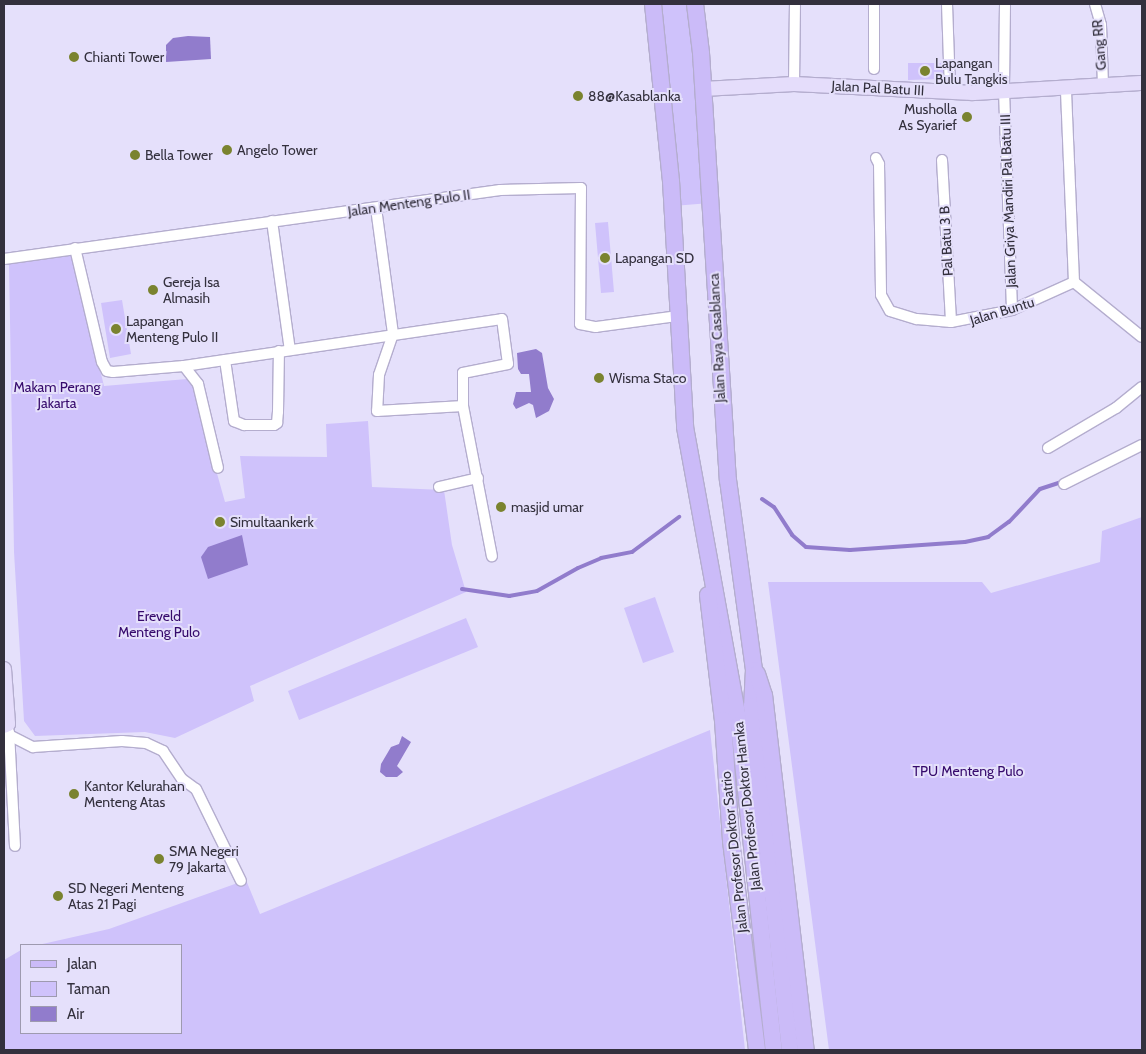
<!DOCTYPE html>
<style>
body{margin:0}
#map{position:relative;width:1146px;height:1054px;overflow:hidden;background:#e5e0fb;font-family:Cabin,sans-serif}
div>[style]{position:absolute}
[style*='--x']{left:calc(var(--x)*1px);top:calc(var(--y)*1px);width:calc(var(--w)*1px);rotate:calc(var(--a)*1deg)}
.green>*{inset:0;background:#cfc2fb}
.water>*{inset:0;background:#917ccc}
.stream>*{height:4px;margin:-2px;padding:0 2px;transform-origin:2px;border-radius:2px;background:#917ccc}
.roads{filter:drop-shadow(1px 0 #b4adce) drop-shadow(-1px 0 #b4adce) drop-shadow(0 1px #b4adce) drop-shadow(0 -1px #b4adce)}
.street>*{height:10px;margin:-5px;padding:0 5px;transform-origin:5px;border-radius:5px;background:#fff}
.secondary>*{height:14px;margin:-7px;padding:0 7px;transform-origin:7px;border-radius:7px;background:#e5ddfb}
.primary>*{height:16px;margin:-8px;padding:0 8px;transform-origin:8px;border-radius:8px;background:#cbbbf8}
.dots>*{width:14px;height:14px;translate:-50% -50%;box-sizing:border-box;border:2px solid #e5e0fb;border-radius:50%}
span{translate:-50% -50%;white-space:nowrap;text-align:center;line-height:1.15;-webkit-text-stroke:4px #e5e0fb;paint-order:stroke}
.street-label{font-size:14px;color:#33303d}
.poi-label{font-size:14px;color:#33303d}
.left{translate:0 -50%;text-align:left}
.right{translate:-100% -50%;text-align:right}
.park-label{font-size:14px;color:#360a6c}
.frame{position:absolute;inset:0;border:5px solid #33303d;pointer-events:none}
.legend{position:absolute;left:20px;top:944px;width:162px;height:90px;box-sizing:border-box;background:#e5e0fb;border:1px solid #9e9aaf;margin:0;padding:6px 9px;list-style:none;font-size:15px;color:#33303d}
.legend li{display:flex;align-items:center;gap:10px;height:25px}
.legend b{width:25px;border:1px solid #9e9aaf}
</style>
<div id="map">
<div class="green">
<i style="clip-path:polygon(653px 4px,695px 4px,710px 203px,673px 206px)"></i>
<i style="clip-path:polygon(908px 63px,943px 63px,943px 79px,908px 80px)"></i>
<i style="clip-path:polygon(608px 222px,614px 292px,601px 293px,595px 223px)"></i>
<i style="clip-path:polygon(72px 255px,104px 386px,187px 379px,193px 388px,225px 502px,245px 498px,240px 456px,327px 457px,326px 424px,368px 421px,372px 487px,444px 490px,452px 545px,466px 592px,250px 686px,254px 701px,175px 738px,145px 732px,35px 736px,24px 721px,14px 552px,9px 264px)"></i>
<i style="clip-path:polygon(122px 300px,131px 354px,110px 358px,101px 303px)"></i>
<i style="clip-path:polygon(1142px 517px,1142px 1050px,829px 1050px,768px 582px,982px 582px,991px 593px,1100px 562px,1102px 531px)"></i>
<i style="clip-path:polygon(655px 597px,674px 652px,643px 663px,624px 608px)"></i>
<i style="clip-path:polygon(466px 618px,478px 647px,299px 720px,288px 691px)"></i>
<i style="clip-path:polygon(710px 730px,745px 1050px,4px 1050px,4px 960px,21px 950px,21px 1033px,181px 1033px,181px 945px,38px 945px,109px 929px,246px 880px,260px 914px)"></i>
</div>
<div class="water">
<i style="clip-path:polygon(188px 36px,210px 37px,211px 59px,166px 62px,166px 45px,173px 38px)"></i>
<i style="clip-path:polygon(536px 349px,542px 353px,548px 388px,554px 399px,549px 411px,536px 418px,533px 405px,529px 403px,516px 409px,513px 404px,516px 392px,531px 392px,529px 374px,521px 374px,518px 369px,517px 353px)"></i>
<i style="clip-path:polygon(242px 535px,248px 565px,208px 579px,201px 557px,208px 547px)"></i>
<i style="clip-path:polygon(402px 736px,411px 742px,397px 766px,403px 772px,397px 777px,386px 777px,380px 772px,381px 764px,391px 747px,399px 744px)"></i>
</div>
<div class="stream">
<i style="--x:762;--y:499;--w:14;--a:34"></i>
<i style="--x:774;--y:507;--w:33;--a:57"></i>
<i style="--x:792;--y:535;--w:18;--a:41"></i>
<i style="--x:806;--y:547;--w:44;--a:3.9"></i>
<i style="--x:850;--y:550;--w:115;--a:-4"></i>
<i style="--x:965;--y:542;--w:24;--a:-12"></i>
<i style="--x:988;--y:537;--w:26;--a:-36"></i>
<i style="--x:1009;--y:522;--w:45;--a:-46.8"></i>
<i style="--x:1040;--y:489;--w:25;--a:-18"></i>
<i style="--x:462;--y:589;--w:48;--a:8.5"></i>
<i style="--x:509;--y:596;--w:28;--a:-10"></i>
<i style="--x:537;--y:591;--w:47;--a:-29.3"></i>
<i style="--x:578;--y:568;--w:25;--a:-23"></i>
<i style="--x:601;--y:558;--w:32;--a:-11"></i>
<i style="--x:632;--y:552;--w:59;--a:-36.7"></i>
</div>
<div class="roads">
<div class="street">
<i style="--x:874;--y:4;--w:65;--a:90"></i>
<i style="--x:947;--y:4;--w:88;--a:88"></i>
<i style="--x:1005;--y:4;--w:87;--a:90.7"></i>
<i style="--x:1004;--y:91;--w:219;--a:87.9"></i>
<i style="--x:1095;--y:4;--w:22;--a:74"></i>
<i style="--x:1101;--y:25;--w:61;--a:88.1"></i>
<i style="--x:794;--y:84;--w:80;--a:-89.3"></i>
<i style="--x:876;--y:158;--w:7;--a:63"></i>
<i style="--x:879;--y:164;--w:131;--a:89.1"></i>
<i style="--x:881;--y:295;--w:18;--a:61"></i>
<i style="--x:890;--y:311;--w:28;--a:17"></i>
<i style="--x:917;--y:319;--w:34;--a:5"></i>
<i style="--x:951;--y:322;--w:62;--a:-11.1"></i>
<i style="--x:1012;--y:310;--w:68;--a:-24.3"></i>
<i style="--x:1074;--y:282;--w:193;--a:-92.4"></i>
<i style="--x:942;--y:160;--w:162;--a:86.8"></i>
<i style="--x:376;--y:208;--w:127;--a:82.3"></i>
<i style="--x:393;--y:334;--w:43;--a:108.9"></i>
<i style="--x:379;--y:375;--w:36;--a:93"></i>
<i style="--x:377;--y:411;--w:86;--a:-3.3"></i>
<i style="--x:272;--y:221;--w:130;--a:82.1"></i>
<i style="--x:75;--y:248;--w:117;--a:76.7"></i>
<i style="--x:102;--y:362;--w:10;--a:61"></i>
<i style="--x:107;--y:371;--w:6;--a:9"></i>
<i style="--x:113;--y:372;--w:71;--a:-4.8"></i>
<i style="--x:184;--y:366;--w:321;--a:-8.4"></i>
<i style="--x:502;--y:319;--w:45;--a:82.4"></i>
<i style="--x:508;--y:364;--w:46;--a:168.7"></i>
<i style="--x:463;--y:373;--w:33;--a:90"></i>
<i style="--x:463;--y:406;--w:153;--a:79.1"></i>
<i style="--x:4;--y:259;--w:501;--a:-7.92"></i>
<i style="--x:500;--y:190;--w:81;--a:-1.4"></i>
<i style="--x:581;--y:188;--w:136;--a:90.4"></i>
<i style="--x:580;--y:324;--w:16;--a:11"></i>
<i style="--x:596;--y:327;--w:82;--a:-7.7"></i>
<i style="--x:1074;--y:282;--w:87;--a:39"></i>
<i style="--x:225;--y:360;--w:62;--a:81.6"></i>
<i style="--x:234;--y:421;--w:11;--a:22"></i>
<i style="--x:244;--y:425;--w:30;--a:0"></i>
<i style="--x:274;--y:425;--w:4;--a:-34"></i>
<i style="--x:277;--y:423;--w:11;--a:-85"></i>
<i style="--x:278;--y:412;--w:61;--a:-89.1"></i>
<i style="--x:184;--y:366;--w:23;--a:52"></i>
<i style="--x:198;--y:384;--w:86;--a:76.6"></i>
<i style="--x:1048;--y:448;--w:79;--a:-30.5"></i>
<i style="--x:1116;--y:408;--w:33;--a:-39"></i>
<i style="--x:1064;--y:484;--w:87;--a:-26.6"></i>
<i style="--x:439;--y:487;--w:40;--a:-13"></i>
<i style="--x:9;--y:732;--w:114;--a:87"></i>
<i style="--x:9;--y:735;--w:27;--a:27"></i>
<i style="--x:33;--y:747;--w:89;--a:-3.9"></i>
<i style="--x:122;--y:741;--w:24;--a:5"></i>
<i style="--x:146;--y:743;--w:19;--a:25"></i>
<i style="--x:163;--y:751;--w:34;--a:56"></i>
<i style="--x:182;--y:779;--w:17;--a:36"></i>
<i style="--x:196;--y:789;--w:102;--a:63.9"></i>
</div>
<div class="secondary">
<i style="--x:703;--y:89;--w:91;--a:-3.1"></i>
<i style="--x:794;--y:84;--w:179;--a:2.9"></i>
<i style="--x:973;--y:93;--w:169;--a:-3.4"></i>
<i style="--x:4;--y:669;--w:55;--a:85.8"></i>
<i style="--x:8;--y:724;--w:4;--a:153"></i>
</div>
<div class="primary">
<i style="--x:653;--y:4;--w:178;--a:84.2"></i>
<i style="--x:671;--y:181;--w:246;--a:86.7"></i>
<i style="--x:685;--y:427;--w:303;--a:79.7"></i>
<i style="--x:739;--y:725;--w:327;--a:83.9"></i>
<i style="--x:695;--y:4;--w:49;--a:83"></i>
<i style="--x:701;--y:53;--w:428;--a:86.4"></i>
<i style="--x:728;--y:480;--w:192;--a:82.2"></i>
<i style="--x:754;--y:670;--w:36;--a:93"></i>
<i style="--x:752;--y:706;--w:346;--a:83.7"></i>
<i style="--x:708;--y:595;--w:126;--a:83.2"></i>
<i style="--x:723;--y:720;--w:121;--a:86.2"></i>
<i style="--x:731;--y:841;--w:211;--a:82.9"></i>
<i style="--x:757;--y:674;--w:22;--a:72"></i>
<i style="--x:764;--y:695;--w:357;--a:83.3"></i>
</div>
</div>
<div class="dots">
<i style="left:74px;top:57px;background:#7a832f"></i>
<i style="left:925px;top:71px;background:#7a832f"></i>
<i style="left:578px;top:96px;background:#7a832f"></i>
<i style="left:967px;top:117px;background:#7a832f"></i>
<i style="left:227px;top:150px;background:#7a832f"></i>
<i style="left:135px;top:155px;background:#7a832f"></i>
<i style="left:605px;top:258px;background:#7a832f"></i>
<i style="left:153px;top:290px;background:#7a832f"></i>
<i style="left:116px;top:329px;background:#7a832f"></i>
<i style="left:599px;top:378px;background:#7a832f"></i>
<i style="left:501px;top:507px;background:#7a832f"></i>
<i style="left:220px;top:522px;background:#7a832f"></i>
<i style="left:74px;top:794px;background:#7a832f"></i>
<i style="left:159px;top:859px;background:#7a832f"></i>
<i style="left:58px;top:896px;background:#7a832f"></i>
</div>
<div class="street-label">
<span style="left:1099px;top:45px;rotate:-95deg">Gang RR</span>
<span style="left:878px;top:88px;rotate:3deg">Jalan Pal Batu III</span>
<span style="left:1008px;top:201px;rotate:-92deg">Jalan Griya Mandiri Pal Batu III</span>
<span style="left:409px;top:203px;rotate:-8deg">Jalan Menteng Pulo II</span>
<span style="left:946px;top:241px;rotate:-93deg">Pal Batu 3 B</span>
<span style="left:1002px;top:311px;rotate:-17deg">Jalan Buntu</span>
<span style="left:717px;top:338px;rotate:-93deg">Jalan Raya Casablanca</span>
<span style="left:747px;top:806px;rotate:-96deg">Jalan Profesor Doktor Hamka</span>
<span style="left:734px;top:852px;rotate:-96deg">Jalan Profesor Doktor Satrio</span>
</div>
<div class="poi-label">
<span class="left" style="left:84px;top:57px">Chianti Tower</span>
<span class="left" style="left:935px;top:71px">Lapangan<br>Bulu Tangkis</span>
<span class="left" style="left:588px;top:96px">88@Kasablanka</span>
<span class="right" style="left:957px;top:117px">Musholla<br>As Syarief</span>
<span class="left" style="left:237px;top:150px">Angelo Tower</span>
<span class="left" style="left:145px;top:155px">Bella Tower</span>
<span class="left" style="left:615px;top:258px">Lapangan SD</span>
<span class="left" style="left:163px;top:290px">Gereja Isa<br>Almasih</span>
<span class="left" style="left:126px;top:329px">Lapangan<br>Menteng Pulo II</span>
<span class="left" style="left:609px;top:378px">Wisma Staco</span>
<span class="left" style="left:511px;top:507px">masjid umar</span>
<span class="left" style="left:230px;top:522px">Simultaankerk</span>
<span class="left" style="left:84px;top:794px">Kantor Kelurahan<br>Menteng Atas</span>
<span class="left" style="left:169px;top:859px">SMA Negeri<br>79 Jakarta</span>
<span class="left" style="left:68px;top:896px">SD Negeri Menteng<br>Atas 21 Pagi</span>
</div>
<div class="park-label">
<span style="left:57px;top:395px">Makam Perang<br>Jakarta</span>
<span style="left:159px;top:624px">Ereveld<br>Menteng Pulo</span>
<span style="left:968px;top:771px">TPU Menteng Pulo</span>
</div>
<div class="frame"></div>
<ul class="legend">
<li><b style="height:6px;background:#cbbbf8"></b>Jalan</li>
<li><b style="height:14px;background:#cfc2fb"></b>Taman</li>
<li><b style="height:14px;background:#917ccc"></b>Air</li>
</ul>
</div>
